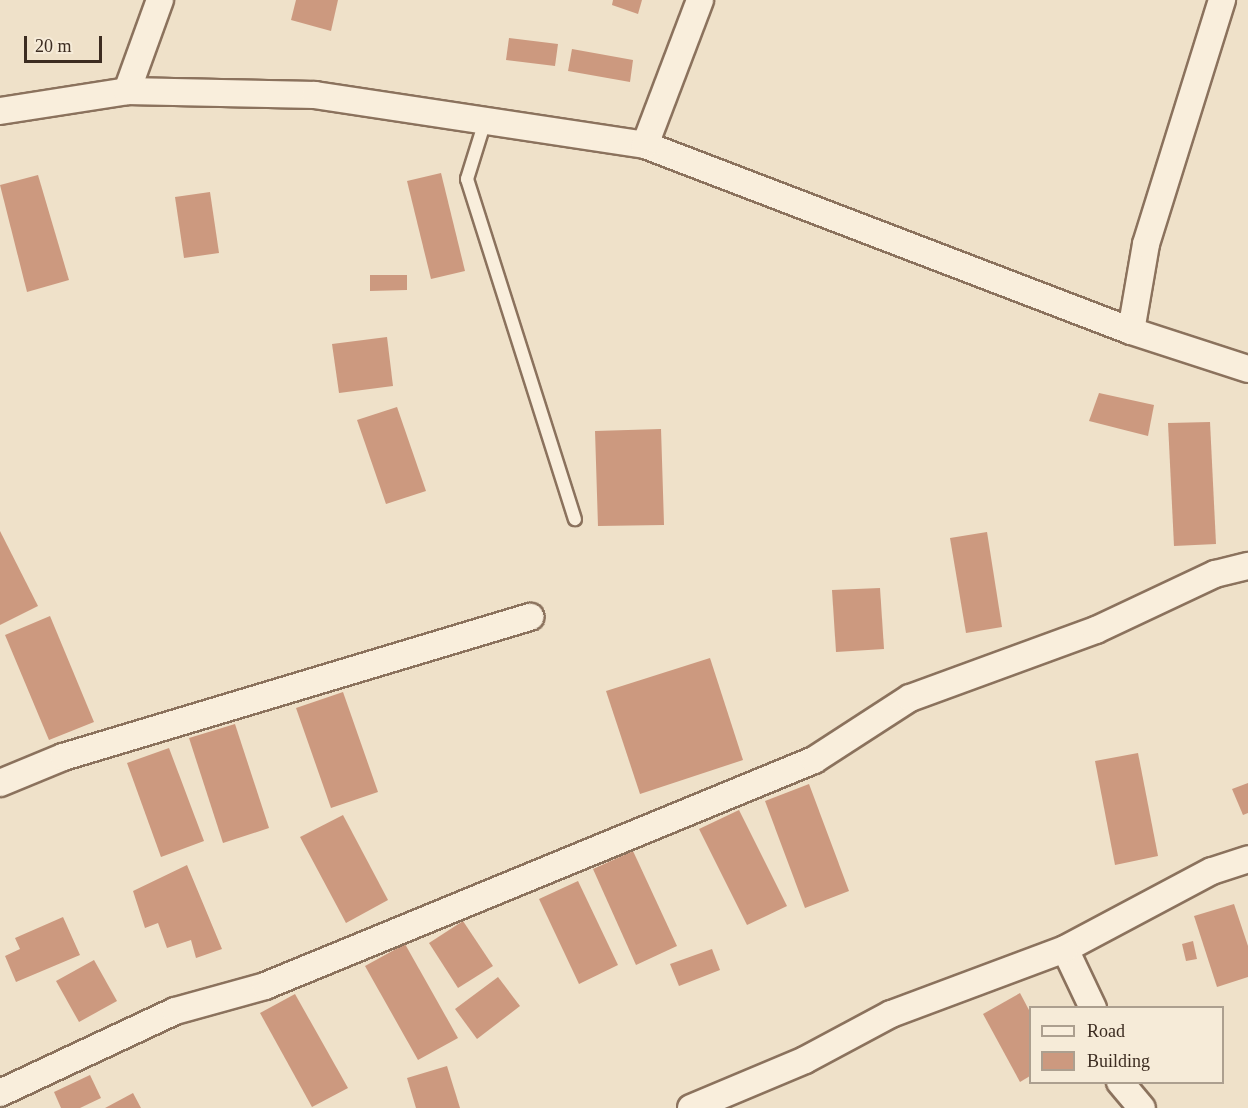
<!DOCTYPE html>
<style>
body{margin:0}
#map{position:relative;width:1248px;height:1108px;overflow:hidden;background:#efe1c9;font-family:"Times New Roman",serif}
div>[style]{position:absolute}
[style*='--x']{left:calc(var(--x)*1px);top:calc(var(--y)*1px);width:calc(var(--w)*1px);rotate:calc(var(--a)*1deg)}
.building>*{inset:0;background:#cc997f}
.roads{filter:drop-shadow(2px 0 #8b725d) drop-shadow(-2px 0 #8b725d) drop-shadow(0 2px #8b725d) drop-shadow(0 -2px #8b725d)}
.lane>*{height:12px;margin:-6px;padding:0 6px;transform-origin:6px;border-radius:6px;background:#f9eedc}
.street>*{height:26px;margin:-13px;padding:0 13px;transform-origin:13px;border-radius:13px;background:#f9eedc}
span{translate:-50% -50%;white-space:nowrap;text-align:center;line-height:1.15;-webkit-text-stroke:6px #f6ebd8;paint-order:stroke}
.legend{position:absolute;left:1029px;top:1006px;width:195px;height:78px;box-sizing:border-box;background:#f6ebd8;border:2px solid #ac9f8f;margin:0;padding:8px 10px;list-style:none;font-size:18px;color:#3c2c21}
.legend li{display:flex;align-items:center;gap:12px;height:30px}
.legend b{width:30px;border:2px solid #ac9f8f}
.scale{position:absolute;left:24px;top:36px;width:78px;height:27px;box-sizing:border-box;border:3px solid #3c2c21;border-top:0;padding-left:8px;font-size:18px;line-height:21px;white-space:nowrap;color:#3c2c21;-webkit-text-stroke:4px #f6ebd8;paint-order:stroke}
</style>
<div id="map">
<div class="building">
<i style="clip-path:polygon(296px 0,338px 0,331px 31px,291px 20px)"></i>
<i style="clip-path:polygon(613px 0,642px 0,638px 14px,612px 5px)"></i>
<i style="clip-path:polygon(509px 38px,558px 44px,555px 66px,506px 60px)"></i>
<i style="clip-path:polygon(572px 49px,633px 60px,630px 82px,568px 71px)"></i>
<i style="clip-path:polygon(441px 173px,465px 271px,431px 279px,407px 181px)"></i>
<i style="clip-path:polygon(38px 175px,69px 280px,27px 292px,0 185px)"></i>
<i style="clip-path:polygon(210px 192px,219px 253px,184px 258px,175px 197px)"></i>
<i style="clip-path:polygon(370px 275px,407px 275px,407px 290px,370px 291px)"></i>
<i style="clip-path:polygon(387px 337px,393px 386px,339px 393px,332px 344px)"></i>
<i style="clip-path:polygon(1099px 393px,1154px 405px,1148px 436px,1089px 421px)"></i>
<i style="clip-path:polygon(397px 407px,426px 491px,386px 504px,357px 420px)"></i>
<i style="clip-path:polygon(1210px 422px,1216px 544px,1174px 546px,1168px 423px)"></i>
<i style="clip-path:polygon(661px 429px,664px 525px,598px 526px,595px 431px)"></i>
<i style="clip-path:polygon(0 531px,38px 606px,0 625px)"></i>
<i style="clip-path:polygon(987px 532px,1002px 627px,966px 633px,950px 538px)"></i>
<i style="clip-path:polygon(880px 588px,884px 649px,836px 652px,832px 590px)"></i>
<i style="clip-path:polygon(50px 616px,94px 722px,49px 740px,5px 635px)"></i>
<i style="clip-path:polygon(710px 658px,743px 760px,640px 794px,606px 691px)"></i>
<i style="clip-path:polygon(343px 692px,378px 792px,331px 808px,296px 708px)"></i>
<i style="clip-path:polygon(235px 724px,269px 828px,223px 843px,189px 738px)"></i>
<i style="clip-path:polygon(169px 748px,204px 841px,161px 857px,127px 763px)"></i>
<i style="clip-path:polygon(1138px 753px,1158px 856px,1115px 865px,1095px 761px)"></i>
<i style="clip-path:polygon(1248px 783px,1248px 813px,1243px 815px,1232px 789px)"></i>
<i style="clip-path:polygon(809px 784px,849px 891px,805px 908px,765px 801px)"></i>
<i style="clip-path:polygon(739px 810px,787px 906px,747px 925px,699px 829px)"></i>
<i style="clip-path:polygon(343px 815px,388px 900px,346px 923px,300px 837px)"></i>
<i style="clip-path:polygon(633px 851px,677px 946px,636px 965px,593px 869px)"></i>
<i style="clip-path:polygon(187px 865px,222px 949px,196px 958px,191px 940px,167px 948px,158px 923px,145px 928px,133px 891px)"></i>
<i style="clip-path:polygon(578px 881px,618px 965px,579px 984px,539px 899px)"></i>
<i style="clip-path:polygon(1234px 904px,1248px 946px,1248px 977px,1217px 987px,1194px 916px)"></i>
<i style="clip-path:polygon(63px 917px,80px 955px,16px 982px,5px 956px,20px 949px,15px 938px)"></i>
<i style="clip-path:polygon(463px 921px,493px 966px,458px 988px,429px 943px)"></i>
<i style="clip-path:polygon(1193px 941px,1197px 959px,1186px 961px,1182px 944px)"></i>
<i style="clip-path:polygon(405px 944px,458px 1038px,418px 1060px,365px 966px)"></i>
<i style="clip-path:polygon(712px 949px,720px 970px,679px 986px,670px 964px)"></i>
<i style="clip-path:polygon(94px 960px,117px 1001px,79px 1022px,56px 981px)"></i>
<i style="clip-path:polygon(498px 977px,520px 1006px,477px 1039px,455px 1009px)"></i>
<i style="clip-path:polygon(1020px 993px,1030px 1012px,1030px 1076px,1020px 1082px,983px 1014px)"></i>
<i style="clip-path:polygon(295px 994px,348px 1088px,312px 1107px,260px 1013px)"></i>
<i style="clip-path:polygon(447px 1066px,460px 1108px,416px 1108px,407px 1078px)"></i>
<i style="clip-path:polygon(90px 1075px,101px 1098px,80px 1108px,61px 1108px,54px 1092px)"></i>
<i style="clip-path:polygon(133px 1093px,141px 1108px,105px 1108px)"></i>
</div>
<div class="roads">
<div class="lane">
<i style="--x:486;--y:118;--w:64;--a:107.3"></i>
<i style="--x:467;--y:179;--w:357;--a:72.4"></i>
</div>
<div class="street">
<i style="--x:127;--y:91;--w:97;--a:-70.1"></i>
<i style="--x:0;--y:111;--w:129;--a:-8.9"></i>
<i style="--x:127;--y:91;--w:188;--a:1.2"></i>
<i style="--x:315;--y:95;--w:334;--a:8.6"></i>
<i style="--x:645;--y:145;--w:520;--a:20.94"></i>
<i style="--x:1131;--y:331;--w:123;--a:18"></i>
<i style="--x:645;--y:145;--w:155;--a:-69.2"></i>
<i style="--x:1131;--y:331;--w:88;--a:-80.2"></i>
<i style="--x:1146;--y:244;--w:256;--a:-72.7"></i>
<i style="--x:0;--y:783;--w:68;--a:-22.4"></i>
<i style="--x:63;--y:757;--w:488;--a:-16.7"></i>
<i style="--x:1093;--y:1008;--w:65;--a:-115.4"></i>
<i style="--x:1065;--y:949;--w:166;--a:-28"></i>
<i style="--x:1212;--y:871;--w:38;--a:-18"></i>
<i style="--x:1120;--y:1082;--w:34;--a:50"></i>
<i style="--x:0;--y:1093;--w:193;--a:-25.1"></i>
<i style="--x:175;--y:1011;--w:93;--a:-15.5"></i>
<i style="--x:265;--y:986;--w:594;--a:-22.37"></i>
<i style="--x:814;--y:760;--w:114;--a:-32.9"></i>
<i style="--x:910;--y:698;--w:198;--a:-20.1"></i>
<i style="--x:1096;--y:630;--w:132;--a:-25.2"></i>
<i style="--x:1215;--y:574;--w:34;--a:-14"></i>
<i style="--x:691;--y:1108;--w:124;--a:-22.8"></i>
<i style="--x:805;--y:1060;--w:98;--a:-28.1"></i>
<i style="--x:891;--y:1014;--w:186;--a:-20.5"></i>
</div>
</div>
<ul class="legend">
<li><b style="height:8px;background:#f9eedc"></b>Road</li>
<li><b style="height:16px;background:#cc997f"></b>Building</li>
</ul>
<div class="scale">20 m</div>
</div>
